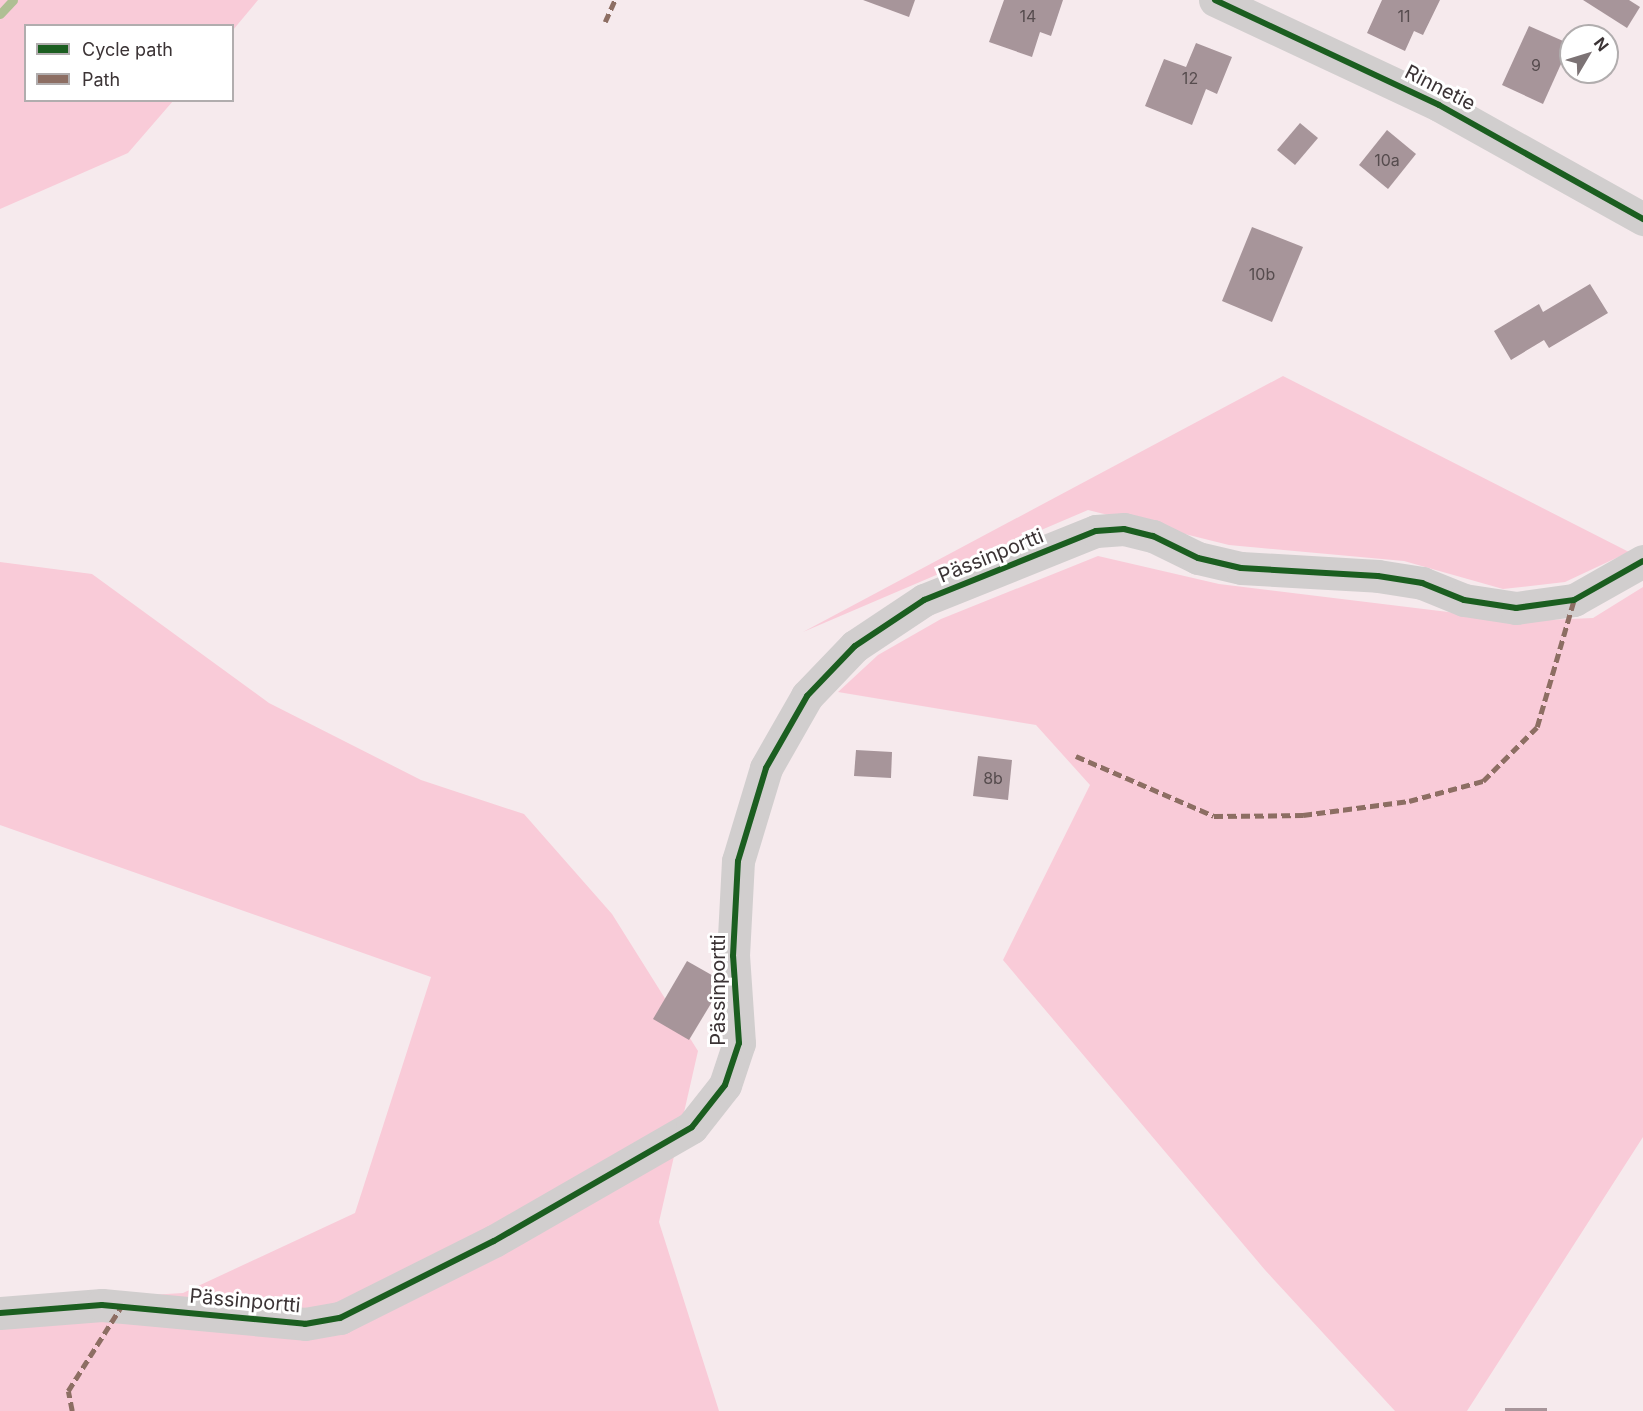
<!DOCTYPE html>
<meta charset="utf-8">
<style>
body{margin:0}
#map{position:relative;width:1643px;height:1411px;overflow:hidden;background:#f6eaed;font-family:Inter,sans-serif}
div>[style]{position:absolute}
[style*='--x']{left:calc(var(--x)*1px);top:calc(var(--y)*1px);width:calc(var(--w)*1px);rotate:calc(var(--a)*1deg)}
.green>*{inset:0;background:#f9cbd8}
.stream>*{height:9px;margin:-4.5px;padding:0 4.5px;transform-origin:4.5px;border-radius:4.5px;background:#afbf94}
.building>*{inset:0;background:#a7959a}
.minor>*{height:33px;margin:-16.5px;padding:0 16.5px;transform-origin:16.5px;border-radius:16.5px;background:#d1cece}
.quiet>*{height:4.5px;margin-top:-2.25px;transform-origin:0;background:repeating-linear-gradient(90deg,#8d6e63 0 9px,transparent 0 13.5px)}
.cycleway>*{height:6px;margin:-3px;padding:0 3px;transform-origin:3px;border-radius:3px;background:#1b5e20}
span{translate:-50% -50%;white-space:nowrap;text-align:center;line-height:1.15;-webkit-text-stroke:6px #fff;paint-order:stroke}
.number-label{font-size:16px;color:#564c4e}
.number-label span{-webkit-text-stroke-width:0}
.street-label{font-size:20px;color:#3b3335}
.legend{position:absolute;left:24px;top:24px;width:210px;height:78px;box-sizing:border-box;background:#fff;border:2px solid #b1adae;margin:0;padding:8px 10px;list-style:none;font-size:18px;color:#3b3335}
.legend li{display:flex;align-items:center;gap:12px;height:30px}
.legend b{width:30px;border:2px solid #b1adae}
.north{position:absolute;left:1559px;top:24px;width:60px;height:60px;box-sizing:border-box;background:#fff;border:2px solid #b1adae;border-radius:50%;rotate:52deg;font-size:16px;font-weight:700;line-height:24px;text-align:center;color:#3b3335}
.north::after{content:'';display:block;margin:auto;width:21px;height:27px;background:#7c7375;clip-path:polygon(50% 0,100% 100%,50% 72%,0 100%)}
</style>
<div id="map">
<div class="green">
<i style="clip-path:polygon(0 0,258px 0,233px 30px,232px 26px,26px 26px,26px 100px,173px 101px,128px 153px,0 209px)"></i>
<i style="clip-path:polygon(1283px 376px,1629px 552px,1565px 582px,1503px 589px,1404px 561px,1229px 545px,1088px 510px,803px 632px)"></i>
<i style="clip-path:polygon(1098px 556px,1219px 584px,1522px 621px,1593px 618px,1643px 587px,1643px 1137px,1467px 1411px,1395px 1411px,1265px 1270px,1003px 960px,1090px 785px,1036px 725px,838px 692px,878px 655px,941px 619px)"></i>
<i style="clip-path:polygon(0 562px,92px 574px,269px 703px,421px 780px,524px 814px,612px 914px,698px 1051px,659px 1222px,719px 1411px,0 1411px,0 1304px,183px 1293px,355px 1213px,431px 977px,0 825px)"></i>
</div>
<div class="stream">
<i style="--x:0;--y:14;--w:19;--a:-47"></i>
</div>
<div class="building">
<i style="clip-path:polygon(863px 0,915px 0,909px 17px)"></i>
<i style="clip-path:polygon(1004px 0,1063px 0,1051px 36px,1040px 32px,1032px 57px,989px 42px)"></i>
<i style="clip-path:polygon(1382px 0,1440px 0,1423px 35px,1414px 31px,1405px 51px,1367px 33px)"></i>
<i style="clip-path:polygon(1583px 0,1629px 0,1640px 7px,1627px 28px)"></i>
<i style="clip-path:polygon(1529px 26px,1570px 44px,1543px 104px,1502px 85px)"></i>
<i style="clip-path:polygon(1196px 43px,1232px 57px,1217px 94px,1206px 89px,1192px 125px,1145px 106px,1164px 59px,1186px 67px)"></i>
<i style="clip-path:polygon(1300px 123px,1318px 138px,1295px 165px,1277px 150px)"></i>
<i style="clip-path:polygon(1387px 130px,1416px 154px,1388px 189px,1359px 165px)"></i>
<i style="clip-path:polygon(1252px 227px,1303px 247px,1272px 322px,1222px 301px)"></i>
<i style="clip-path:polygon(1590px 284px,1608px 313px,1549px 348px,1544px 340px,1511px 360px,1494px 331px,1539px 304px,1543px 312px)"></i>
<i style="clip-path:polygon(856px 750px,892px 752px,891px 778px,854px 776px)"></i>
<i style="clip-path:polygon(978px 756px,1012px 760px,1008px 800px,973px 796px)"></i>
<i style="clip-path:polygon(687px 961px,724px 982px,689px 1040px,653px 1019px)"></i>
<i style="clip-path:polygon(1505px 1408px,1547px 1408px,1547px 1411px,1505px 1411px)"></i>
</div>
<div class="minor">
<i style="--x:1215;--y:0;--w:247;--a:25.1"></i>
<i style="--x:1439;--y:105;--w:234;--a:29.2"></i>
<i style="--x:0;--y:1313;--w:102;--a:-4.5"></i>
<i style="--x:102;--y:1305;--w:204;--a:5.3"></i>
<i style="--x:305;--y:1324;--w:36;--a:-10"></i>
<i style="--x:340;--y:1318;--w:172;--a:-26.6"></i>
<i style="--x:494;--y:1241;--w:228;--a:-29.9"></i>
<i style="--x:692;--y:1127;--w:53;--a:-51.8"></i>
<i style="--x:725;--y:1085;--w:44;--a:-71.6"></i>
<i style="--x:739;--y:1043;--w:87;--a:-93.9"></i>
<i style="--x:733;--y:956;--w:95;--a:-87"></i>
<i style="--x:738;--y:861;--w:97;--a:-73.2"></i>
<i style="--x:766;--y:768;--w:83;--a:-60.3"></i>
<i style="--x:807;--y:696;--w:69;--a:-46.2"></i>
<i style="--x:855;--y:646;--w:83;--a:-33.7"></i>
<i style="--x:924;--y:600;--w:185;--a:-21.9"></i>
<i style="--x:1096;--y:531;--w:28;--a:-4"></i>
<i style="--x:1124;--y:529;--w:30;--a:14"></i>
<i style="--x:1153;--y:536;--w:50;--a:26.1"></i>
<i style="--x:1198;--y:558;--w:44;--a:13.1"></i>
<i style="--x:1241;--y:568;--w:137;--a:3.3"></i>
<i style="--x:1378;--y:576;--w:45;--a:9"></i>
<i style="--x:1422;--y:583;--w:45;--a:22"></i>
<i style="--x:1464;--y:600;--w:53;--a:8.7"></i>
<i style="--x:1516;--y:608;--w:59;--a:-7.9"></i>
<i style="--x:1574;--y:600;--w:79;--a:-29.5"></i>
</div>
<div class="quiet">
<i style="--x:605;--y:22;--w:24;--a:-66"></i>
<i style="--x:1076;--y:756;--w:150;--a:23.5"></i>
<i style="--x:1214;--y:816;--w:89;--a:-0.6"></i>
<i style="--x:1303;--y:815;--w:107;--a:-7.5"></i>
<i style="--x:1409;--y:801;--w:77;--a:-15.1"></i>
<i style="--x:1483;--y:781;--w:76;--a:-45"></i>
<i style="--x:1537;--y:727;--w:132;--a:-73.8"></i>
<i style="--x:72;--y:1411;--w:20;--a:-101"></i>
<i style="--x:68;--y:1391;--w:99;--a:-57.8"></i>
</div>
<div class="cycleway">
<i style="--x:1215;--y:0;--w:247;--a:25.1"></i>
<i style="--x:1439;--y:105;--w:234;--a:29.2"></i>
<i style="--x:0;--y:1313;--w:102;--a:-4.5"></i>
<i style="--x:102;--y:1305;--w:204;--a:5.3"></i>
<i style="--x:305;--y:1324;--w:36;--a:-10"></i>
<i style="--x:340;--y:1318;--w:172;--a:-26.6"></i>
<i style="--x:494;--y:1241;--w:228;--a:-29.9"></i>
<i style="--x:692;--y:1127;--w:53;--a:-51.8"></i>
<i style="--x:725;--y:1085;--w:44;--a:-71.6"></i>
<i style="--x:739;--y:1043;--w:87;--a:-93.9"></i>
<i style="--x:733;--y:956;--w:95;--a:-87"></i>
<i style="--x:738;--y:861;--w:97;--a:-73.2"></i>
<i style="--x:766;--y:768;--w:83;--a:-60.3"></i>
<i style="--x:807;--y:696;--w:69;--a:-46.2"></i>
<i style="--x:855;--y:646;--w:83;--a:-33.7"></i>
<i style="--x:924;--y:600;--w:185;--a:-21.9"></i>
<i style="--x:1096;--y:531;--w:28;--a:-4"></i>
<i style="--x:1124;--y:529;--w:30;--a:14"></i>
<i style="--x:1153;--y:536;--w:50;--a:26.1"></i>
<i style="--x:1198;--y:558;--w:44;--a:13.1"></i>
<i style="--x:1241;--y:568;--w:137;--a:3.3"></i>
<i style="--x:1378;--y:576;--w:45;--a:9"></i>
<i style="--x:1422;--y:583;--w:45;--a:22"></i>
<i style="--x:1464;--y:600;--w:53;--a:8.7"></i>
<i style="--x:1516;--y:608;--w:59;--a:-7.9"></i>
<i style="--x:1574;--y:600;--w:79;--a:-29.5"></i>
</div>
<div class="number-label">
<span style="left:1028px;top:16px">14</span>
<span style="left:1404px;top:16px">11</span>
<span style="left:1536px;top:65px">9</span>
<span style="left:1190px;top:78px">12</span>
<span style="left:1387px;top:160px">10a</span>
<span style="left:1262px;top:274px">10b</span>
<span style="left:993px;top:778px">8b</span>
</div>
<div class="street-label">
<span style="left:1440px;top:88px;rotate:27deg">Rinnetie</span>
<span style="left:991px;top:556px;rotate:-22deg">Pässinportti</span>
<span style="left:718px;top:990px;rotate:-90deg">Pässinportti</span>
<span style="left:245px;top:1301px;rotate:5deg">Pässinportti</span>
</div>
<ul class="legend">
<li><b style="height:8px;background:#1b5e20"></b>Cycle path</li>
<li><b style="height:8px;background:#8d6e63"></b>Path</li>
</ul>
<div class="north">N</div>
</div>
